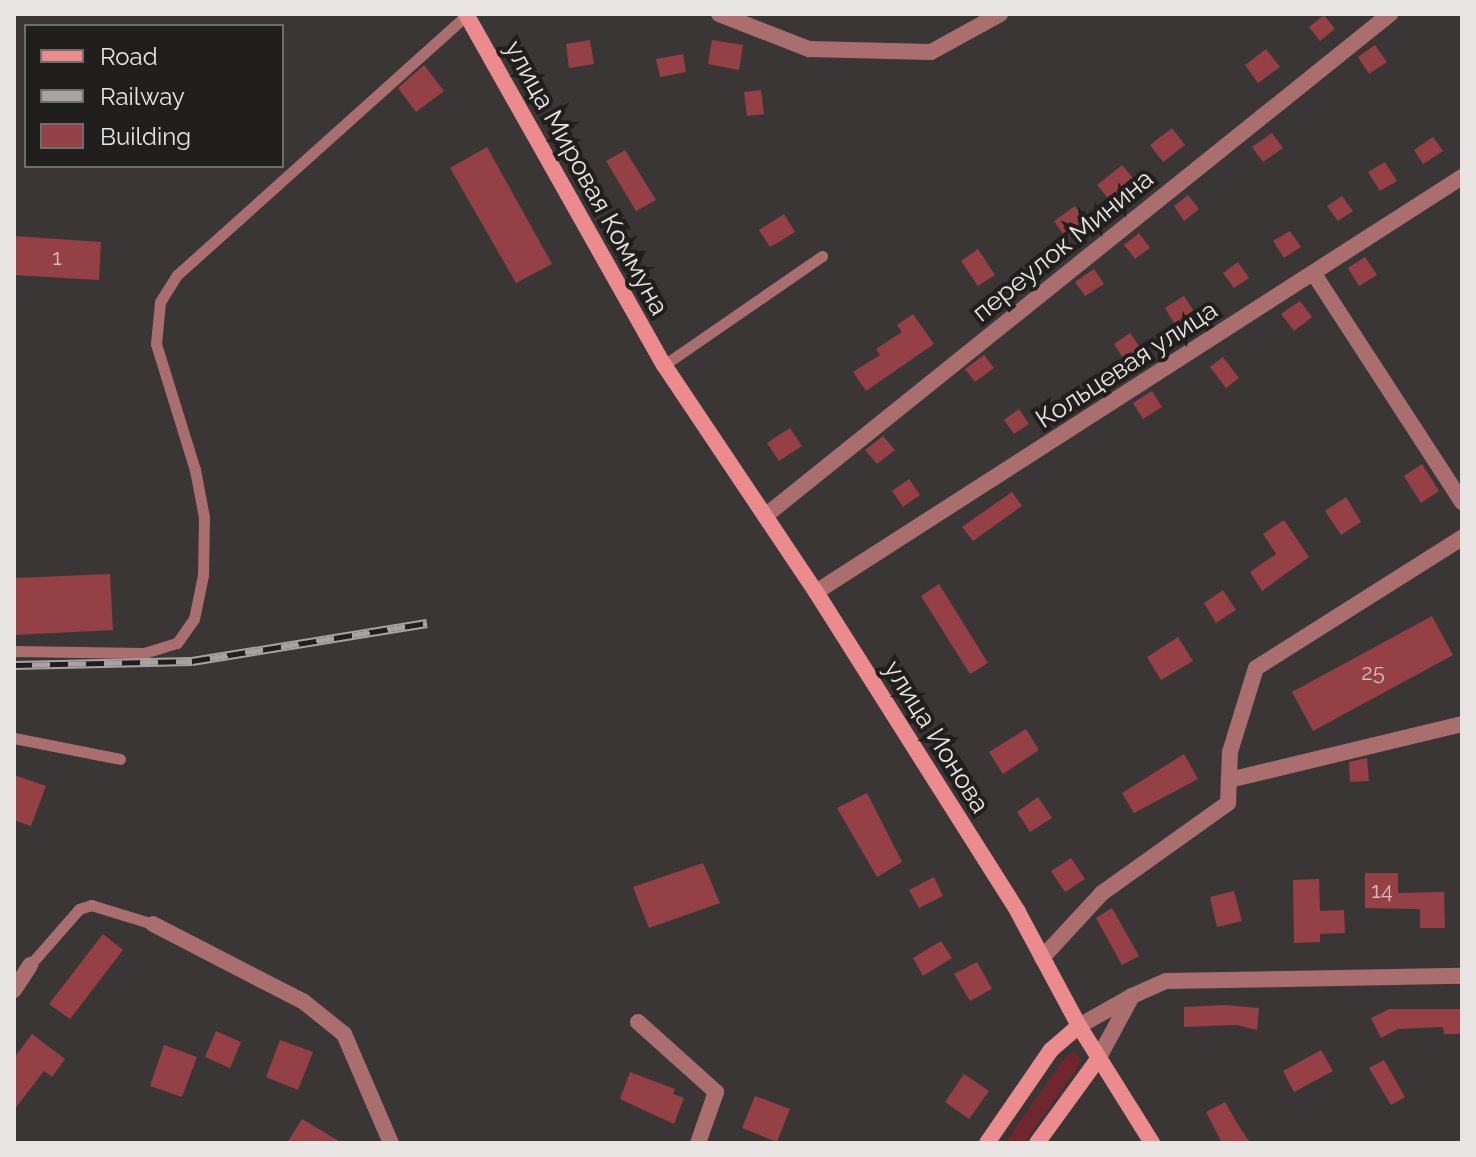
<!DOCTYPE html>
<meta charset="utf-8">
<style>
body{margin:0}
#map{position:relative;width:1476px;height:1157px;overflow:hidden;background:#3b3636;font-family:Raleway,sans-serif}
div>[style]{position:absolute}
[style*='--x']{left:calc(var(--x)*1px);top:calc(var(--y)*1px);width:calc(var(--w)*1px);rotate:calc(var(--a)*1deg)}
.green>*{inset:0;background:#6f272d}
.building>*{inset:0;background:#944045}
.service>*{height:11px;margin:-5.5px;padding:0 5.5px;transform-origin:5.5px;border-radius:5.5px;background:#ab6e6f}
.minor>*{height:16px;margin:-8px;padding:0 8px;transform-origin:8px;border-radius:8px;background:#ab6e6f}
.tertiary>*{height:16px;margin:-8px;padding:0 8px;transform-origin:8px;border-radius:8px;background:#ab6e6f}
.secondary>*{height:16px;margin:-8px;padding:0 8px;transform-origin:8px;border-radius:8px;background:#ec8b8e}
.rail>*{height:9px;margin-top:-4.5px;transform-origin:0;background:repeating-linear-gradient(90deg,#211e1e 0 18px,#a7a3a3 0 36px);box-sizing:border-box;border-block:2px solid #a7a3a3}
span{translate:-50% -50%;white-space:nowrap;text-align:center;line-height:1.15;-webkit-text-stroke:8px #211e1e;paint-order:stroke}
.number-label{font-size:22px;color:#d3bbbc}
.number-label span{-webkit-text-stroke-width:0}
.street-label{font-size:26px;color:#e8e4e4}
.frame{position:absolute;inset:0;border:16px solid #e8e4e4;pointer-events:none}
.legend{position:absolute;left:24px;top:24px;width:260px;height:144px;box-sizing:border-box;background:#211e1e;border:2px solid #716d6d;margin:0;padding:10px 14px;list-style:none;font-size:24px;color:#e8e4e4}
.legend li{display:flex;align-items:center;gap:16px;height:40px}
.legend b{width:40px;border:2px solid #716d6d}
</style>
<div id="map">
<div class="green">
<i style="clip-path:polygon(1074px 1052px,1081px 1059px,1075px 1071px,1024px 1143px,1005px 1143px,1065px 1057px)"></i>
</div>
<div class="building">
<i style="clip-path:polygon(1324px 15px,1335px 29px,1320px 41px,1309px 27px)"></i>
<i style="clip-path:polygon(590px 40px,594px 64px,569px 68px,566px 44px)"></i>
<i style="clip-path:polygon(712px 40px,743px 45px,739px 70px,708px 64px)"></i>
<i style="clip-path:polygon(1375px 45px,1387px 62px,1369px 74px,1358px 57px)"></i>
<i style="clip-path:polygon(1266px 49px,1280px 67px,1258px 83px,1245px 65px)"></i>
<i style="clip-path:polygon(683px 54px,686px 72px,660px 77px,656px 59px)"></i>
<i style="clip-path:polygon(424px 65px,444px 91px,416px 112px,398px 88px)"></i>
<i style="clip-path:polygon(761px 90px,764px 114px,747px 116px,744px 92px)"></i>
<i style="clip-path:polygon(1172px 128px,1185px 145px,1163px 162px,1150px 145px)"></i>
<i style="clip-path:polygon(1272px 133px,1283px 148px,1263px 162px,1252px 147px)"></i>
<i style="clip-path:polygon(1433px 137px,1443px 151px,1423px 164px,1414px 150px)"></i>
<i style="clip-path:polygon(487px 147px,552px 264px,516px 283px,450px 168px)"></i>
<i style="clip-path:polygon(625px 150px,656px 200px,636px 211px,606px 161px)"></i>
<i style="clip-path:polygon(1385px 162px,1397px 181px,1380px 191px,1368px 172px)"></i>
<i style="clip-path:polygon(1122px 165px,1137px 183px,1112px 203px,1097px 185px)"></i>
<i style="clip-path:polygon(1188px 195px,1199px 209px,1184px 221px,1174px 206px)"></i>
<i style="clip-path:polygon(1342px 196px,1353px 211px,1338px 221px,1327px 206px)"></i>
<i style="clip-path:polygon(1075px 206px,1087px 222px,1066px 238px,1054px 221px)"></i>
<i style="clip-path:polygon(784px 214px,795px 232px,770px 247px,759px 230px)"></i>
<i style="clip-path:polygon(1290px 231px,1301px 247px,1284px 258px,1273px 241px)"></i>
<i style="clip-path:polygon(1139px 233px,1150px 248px,1135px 259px,1124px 245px)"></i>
<i style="clip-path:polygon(14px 236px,101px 242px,99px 280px,14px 275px)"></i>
<i style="clip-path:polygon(978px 249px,995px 275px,978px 286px,961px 261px)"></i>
<i style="clip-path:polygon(1365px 257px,1377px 275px,1359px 286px,1348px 268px)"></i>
<i style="clip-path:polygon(1238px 262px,1249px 278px,1234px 288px,1223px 273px)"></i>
<i style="clip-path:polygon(1094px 269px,1104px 284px,1085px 296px,1075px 282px)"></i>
<i style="clip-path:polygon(1184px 296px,1195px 313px,1176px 326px,1165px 308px)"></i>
<i style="clip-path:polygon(1300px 301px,1312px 317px,1294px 331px,1281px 314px)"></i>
<i style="clip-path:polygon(913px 314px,934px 344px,866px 391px,853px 372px,880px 355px,876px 349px,902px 332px,897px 325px)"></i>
<i style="clip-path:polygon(1130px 333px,1142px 350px,1125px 361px,1114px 344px)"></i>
<i style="clip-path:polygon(984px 355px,994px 368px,975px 382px,965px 369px)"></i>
<i style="clip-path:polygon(1223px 357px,1239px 378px,1226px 388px,1210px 367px)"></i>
<i style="clip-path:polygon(1152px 391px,1162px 407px,1143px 419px,1133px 403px)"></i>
<i style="clip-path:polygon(1019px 409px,1029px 424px,1014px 434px,1004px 420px)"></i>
<i style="clip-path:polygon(790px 428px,802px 446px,779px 461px,767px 443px)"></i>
<i style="clip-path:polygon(883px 436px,895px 450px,877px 464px,865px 450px)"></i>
<i style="clip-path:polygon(1422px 464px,1439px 491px,1421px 503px,1404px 476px)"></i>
<i style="clip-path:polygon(909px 479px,920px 495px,903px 507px,892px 491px)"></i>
<i style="clip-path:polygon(1012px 492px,1022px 506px,973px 541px,962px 527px)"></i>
<i style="clip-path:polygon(1346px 497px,1361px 522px,1341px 535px,1325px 511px)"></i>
<i style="clip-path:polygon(1284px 520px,1309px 557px,1262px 591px,1250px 572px,1276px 554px,1263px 534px)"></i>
<i style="clip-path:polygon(110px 574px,113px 630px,14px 635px,14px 578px)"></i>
<i style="clip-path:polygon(939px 584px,988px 663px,970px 674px,921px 596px)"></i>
<i style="clip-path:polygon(1223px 590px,1236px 610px,1216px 623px,1204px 603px)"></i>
<i style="clip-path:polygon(1432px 616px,1453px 655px,1313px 731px,1292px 692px)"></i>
<i style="clip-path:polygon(1178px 637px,1193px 661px,1161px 680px,1147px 657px)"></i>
<i style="clip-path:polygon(1026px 729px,1039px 750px,1003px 774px,989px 752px)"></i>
<i style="clip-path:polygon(1184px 754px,1198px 779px,1134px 813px,1122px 793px)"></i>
<i style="clip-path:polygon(1367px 758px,1369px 781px,1350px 782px,1349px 762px)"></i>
<i style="clip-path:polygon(14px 775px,46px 786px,31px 826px,14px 820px)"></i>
<i style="clip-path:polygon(867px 793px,902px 862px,877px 877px,837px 808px)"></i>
<i style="clip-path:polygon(1038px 797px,1052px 818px,1030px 832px,1017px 812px)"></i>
<i style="clip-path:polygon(1071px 858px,1085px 879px,1065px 892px,1051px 871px)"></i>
<i style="clip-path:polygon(703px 863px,720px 903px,649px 928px,633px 887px)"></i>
<i style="clip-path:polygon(1365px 873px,1398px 873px,1398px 893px,1444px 892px,1445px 928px,1420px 928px,1420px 909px,1365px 908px)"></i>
<i style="clip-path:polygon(934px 877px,943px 896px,919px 908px,909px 890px)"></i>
<i style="clip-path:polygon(1319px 879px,1320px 911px,1344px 910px,1345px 933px,1320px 934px,1320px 942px,1294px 943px,1293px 880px)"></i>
<i style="clip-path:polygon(1234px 891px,1242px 921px,1217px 927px,1210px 897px)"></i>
<i style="clip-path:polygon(1112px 908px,1139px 956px,1122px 965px,1096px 918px)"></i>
<i style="clip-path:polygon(103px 934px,123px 950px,70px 1019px,49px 1004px)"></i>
<i style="clip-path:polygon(941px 941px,952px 958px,923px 976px,913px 958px)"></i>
<i style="clip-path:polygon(977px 962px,992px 989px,970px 1001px,954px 974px)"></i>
<i style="clip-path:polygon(1225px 1005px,1259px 1008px,1257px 1030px,1236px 1025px,1184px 1027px,1184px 1007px)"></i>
<i style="clip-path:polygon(1389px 1009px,1462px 1009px,1462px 1034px,1444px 1034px,1443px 1027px,1398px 1029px,1381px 1038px,1371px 1018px)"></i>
<i style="clip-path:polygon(216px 1031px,241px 1042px,230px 1068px,205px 1057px)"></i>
<i style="clip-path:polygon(32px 1034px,65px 1059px,52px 1077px,44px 1071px,14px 1110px,14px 1058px)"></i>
<i style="clip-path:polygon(280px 1040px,313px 1052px,298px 1090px,266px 1077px)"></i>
<i style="clip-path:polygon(164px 1045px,197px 1057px,182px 1097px,150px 1086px)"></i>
<i style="clip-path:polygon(1321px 1050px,1333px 1071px,1294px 1092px,1283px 1071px)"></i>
<i style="clip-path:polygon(1384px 1060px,1405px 1097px,1391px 1105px,1369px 1068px)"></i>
<i style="clip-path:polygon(630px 1072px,675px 1089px,673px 1094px,684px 1098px,674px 1124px,620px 1099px)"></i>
<i style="clip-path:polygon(964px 1074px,989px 1091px,969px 1119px,945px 1102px)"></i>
<i style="clip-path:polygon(755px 1096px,790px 1109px,777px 1142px,742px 1128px)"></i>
<i style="clip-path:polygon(1225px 1102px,1237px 1123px,1250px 1143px,1222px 1143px,1206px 1112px)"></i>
<i style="clip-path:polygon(302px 1119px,342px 1143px,287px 1143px)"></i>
</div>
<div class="service">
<i style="--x:664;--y:365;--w:192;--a:-34.6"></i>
<i style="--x:14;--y:651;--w:130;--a:0.9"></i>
<i style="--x:144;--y:653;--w:34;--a:-17"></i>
<i style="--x:177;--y:643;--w:29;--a:-55"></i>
<i style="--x:194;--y:619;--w:45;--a:-78.4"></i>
<i style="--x:203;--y:575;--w:58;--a:-89"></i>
<i style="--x:204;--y:517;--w:48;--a:-100.8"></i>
<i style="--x:195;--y:470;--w:132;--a:-107.2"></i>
<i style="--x:156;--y:344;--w:42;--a:-84.6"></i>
<i style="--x:160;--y:302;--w:32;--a:-58"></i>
<i style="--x:177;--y:275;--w:389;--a:-41.9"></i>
<i style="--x:14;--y:738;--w:108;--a:11.2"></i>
<i style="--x:30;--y:965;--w:74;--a:-48.8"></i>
<i style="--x:79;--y:909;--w:13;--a:-18"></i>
<i style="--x:91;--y:905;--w:65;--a:17"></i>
</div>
<div class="minor">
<i style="--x:719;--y:14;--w:97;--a:21.3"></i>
<i style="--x:809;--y:49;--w:122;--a:1.4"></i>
<i style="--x:931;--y:52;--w:79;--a:-28.8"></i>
<i style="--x:1314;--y:274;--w:272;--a:57"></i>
<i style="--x:765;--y:516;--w:802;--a:-38.77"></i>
<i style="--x:816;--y:592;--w:768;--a:-32.72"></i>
<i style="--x:1229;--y:780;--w:240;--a:-13.5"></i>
<i style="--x:153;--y:924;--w:170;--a:27.3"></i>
<i style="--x:304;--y:1002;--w:51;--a:38.7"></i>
<i style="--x:344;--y:1034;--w:119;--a:66.7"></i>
<i style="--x:1042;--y:958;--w:88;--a:-47.3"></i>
<i style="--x:1102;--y:893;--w:155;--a:-35.5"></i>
<i style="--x:1228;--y:803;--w:51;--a:-87.8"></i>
<i style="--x:1230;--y:752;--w:88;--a:-72.8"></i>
<i style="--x:1256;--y:668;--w:244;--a:-32.3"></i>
<i style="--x:14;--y:990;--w:30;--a:-57"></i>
<i style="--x:638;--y:1022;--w:105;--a:41.9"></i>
<i style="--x:716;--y:1092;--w:54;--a:109.4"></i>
</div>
<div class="tertiary">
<i style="--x:1132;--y:996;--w:37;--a:-24"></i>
<i style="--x:1166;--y:981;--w:296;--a:-1"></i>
<i style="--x:1079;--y:1026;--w:61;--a:-29.5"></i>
<i style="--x:1132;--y:996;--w:72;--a:118.4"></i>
</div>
<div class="secondary">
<i style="--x:466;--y:14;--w:403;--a:60.6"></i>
<i style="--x:664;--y:365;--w:273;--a:56.2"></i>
<i style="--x:816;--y:592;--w:378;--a:57.7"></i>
<i style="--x:1018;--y:912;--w:129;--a:61.8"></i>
<i style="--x:1079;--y:1026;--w:138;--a:58"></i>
<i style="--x:987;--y:1143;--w:113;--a:-55.5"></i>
<i style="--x:1051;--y:1050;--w:37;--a:-41"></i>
<i style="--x:1037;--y:1143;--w:104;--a:-54"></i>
</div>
<div class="rail">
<i style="--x:14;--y:665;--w:178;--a:-1.3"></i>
<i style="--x:192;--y:661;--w:238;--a:-9.2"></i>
</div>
<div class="number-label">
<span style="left:57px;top:258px">1</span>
<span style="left:1373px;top:673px">25</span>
<span style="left:1382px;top:891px">14</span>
</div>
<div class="street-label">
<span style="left:586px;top:178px;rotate:61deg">улица Мировая Коммуна</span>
<span style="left:1063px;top:246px;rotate:-39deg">переулок Минина</span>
<span style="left:1127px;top:365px;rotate:-33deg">Кольцевая улица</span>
<span style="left:936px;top:737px;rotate:58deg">улица Ионова</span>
</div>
<div class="frame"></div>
<ul class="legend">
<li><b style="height:10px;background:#ec8b8e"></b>Road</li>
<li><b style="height:10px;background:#a7a3a3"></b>Railway</li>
<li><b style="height:22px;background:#944045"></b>Building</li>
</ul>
</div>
